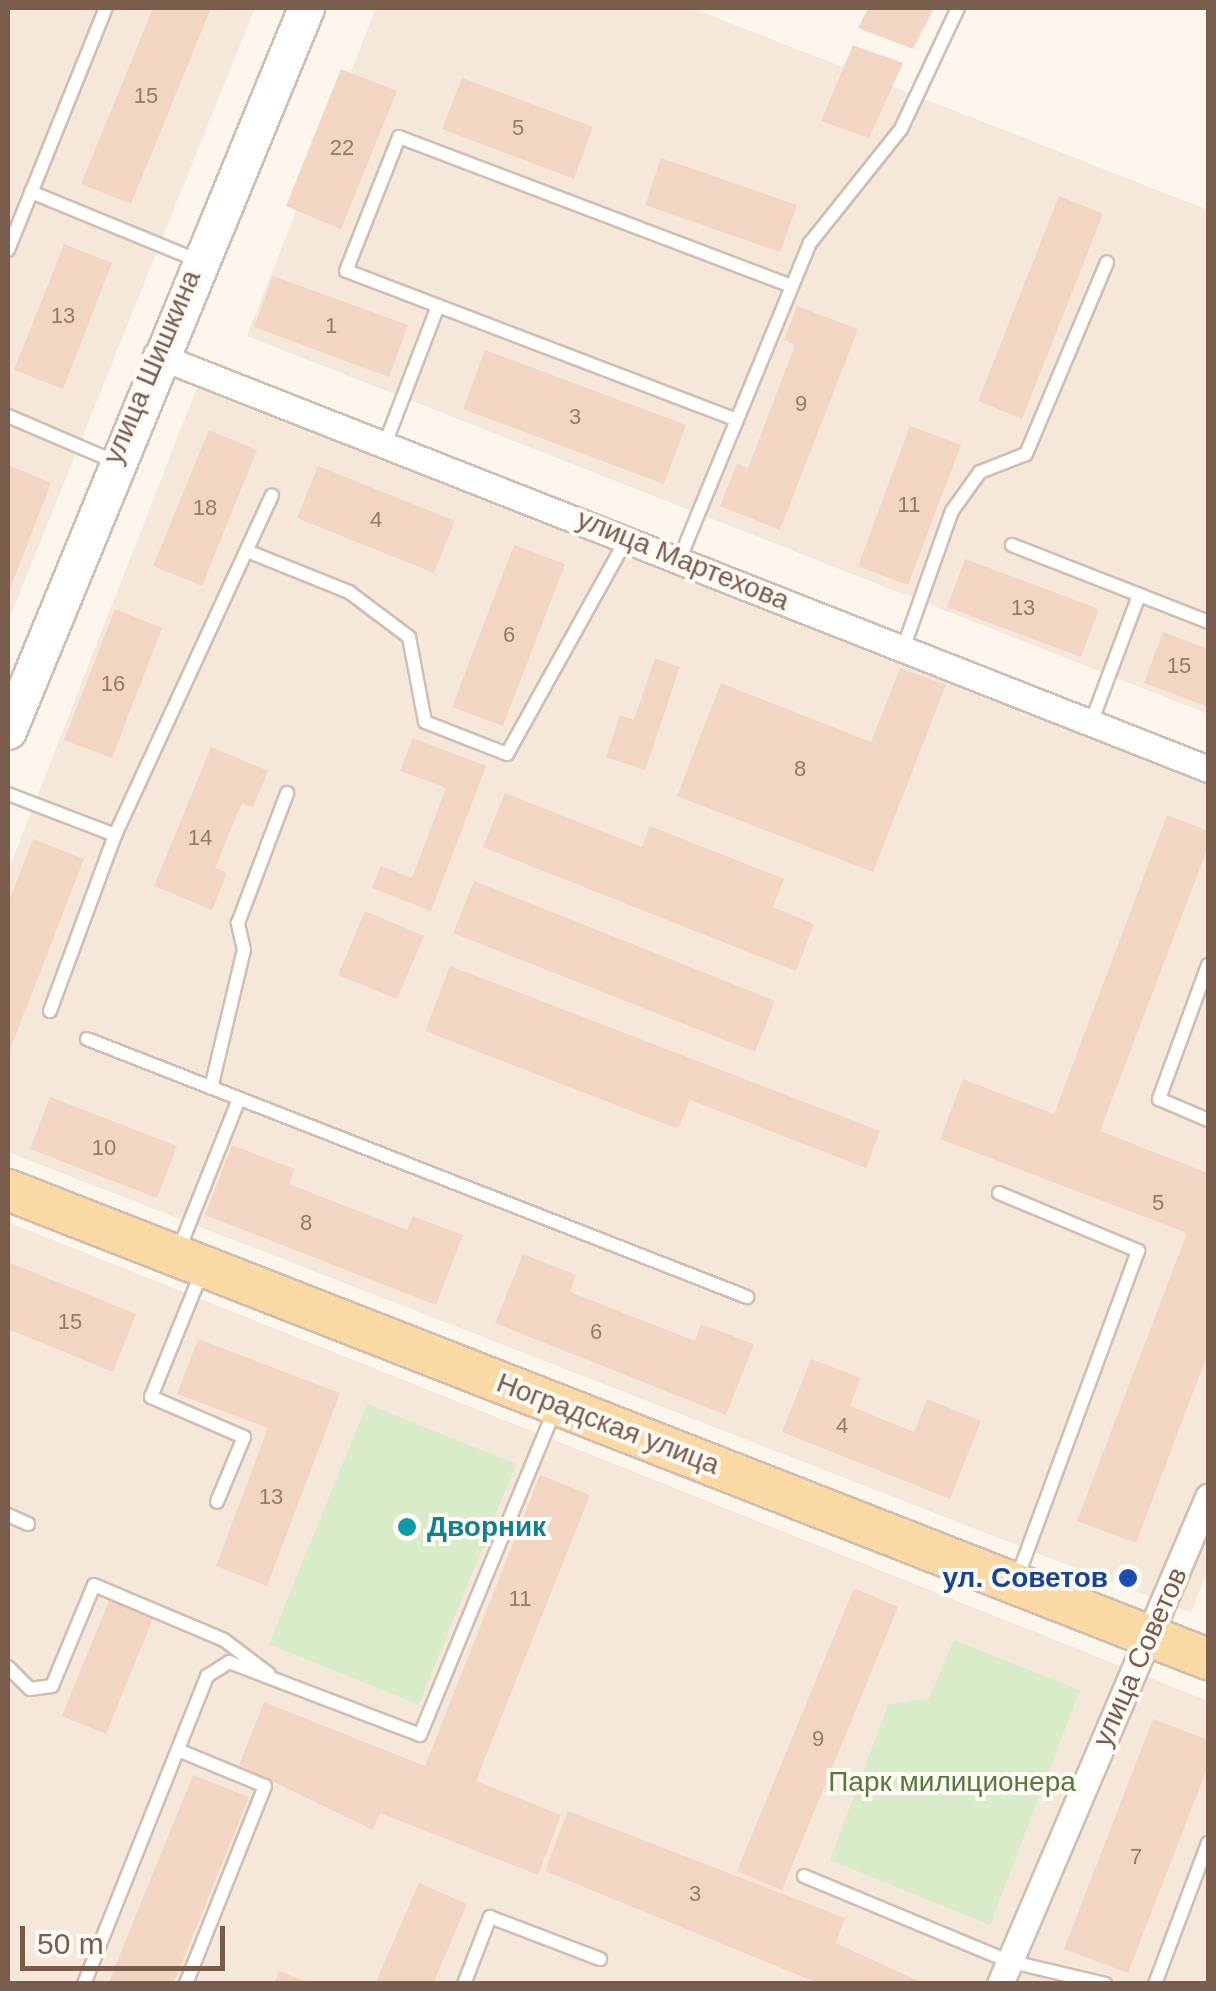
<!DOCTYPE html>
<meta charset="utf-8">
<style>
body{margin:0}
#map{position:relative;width:1216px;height:1991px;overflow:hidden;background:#fdf6ec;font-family:Arial,sans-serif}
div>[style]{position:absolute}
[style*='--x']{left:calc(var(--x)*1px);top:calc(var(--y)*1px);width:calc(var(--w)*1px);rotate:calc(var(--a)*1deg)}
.residential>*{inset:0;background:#f5e8da}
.green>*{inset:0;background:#d8ecc9}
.building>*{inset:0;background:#f3d5c3}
.roads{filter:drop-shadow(2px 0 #d1beb0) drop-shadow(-2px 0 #d1beb0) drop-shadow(0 2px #d1beb0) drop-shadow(0 -2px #d1beb0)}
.lane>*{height:12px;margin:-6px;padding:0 6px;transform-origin:6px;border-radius:6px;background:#fff}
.street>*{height:25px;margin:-12.5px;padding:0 12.5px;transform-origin:12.5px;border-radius:12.5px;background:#fff}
.secondary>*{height:35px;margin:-17.5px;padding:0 17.5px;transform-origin:17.5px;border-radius:17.5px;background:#fff}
.primary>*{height:40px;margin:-20px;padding:0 20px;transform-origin:20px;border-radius:20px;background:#fbd9a5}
.dots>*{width:28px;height:28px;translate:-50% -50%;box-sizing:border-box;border:5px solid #fffaf3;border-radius:50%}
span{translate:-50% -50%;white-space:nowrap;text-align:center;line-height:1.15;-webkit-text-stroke:8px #fffaf3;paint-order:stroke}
.number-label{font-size:22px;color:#987a6a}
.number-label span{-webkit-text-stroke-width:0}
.street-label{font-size:28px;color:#7a5c4d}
.culture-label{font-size:28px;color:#0d838f;font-weight:700}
.left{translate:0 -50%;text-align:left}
.transit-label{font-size:28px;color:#164399;font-weight:700}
.right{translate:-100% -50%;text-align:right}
.park-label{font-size:28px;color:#537a41}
.frame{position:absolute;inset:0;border:10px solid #7a5c4d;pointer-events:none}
.scale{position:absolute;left:20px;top:1926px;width:205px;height:45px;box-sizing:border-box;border:5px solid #7a5c4d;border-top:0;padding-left:12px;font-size:30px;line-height:35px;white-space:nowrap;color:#7a5c4d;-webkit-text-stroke:8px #fffaf3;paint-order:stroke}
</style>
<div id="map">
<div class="residential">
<i style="clip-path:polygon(8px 8px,255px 8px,8px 622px)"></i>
<i style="clip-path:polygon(376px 8px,692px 8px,1208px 210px,1208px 714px,247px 336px)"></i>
<i style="clip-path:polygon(203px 372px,1208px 763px,1208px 1569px,1191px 1613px,8px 1152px,8px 871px)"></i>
<i style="clip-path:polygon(8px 1222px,1208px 1701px,1208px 1983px,8px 1983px)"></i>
</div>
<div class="green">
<i style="clip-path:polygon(367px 1404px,516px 1464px,419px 1705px,269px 1644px)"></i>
<i style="clip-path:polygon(954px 1640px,1080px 1690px,990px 1925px,830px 1860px,888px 1705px,929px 1698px)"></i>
</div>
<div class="building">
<i style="clip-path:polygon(153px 8px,211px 8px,131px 204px,81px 184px)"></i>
<i style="clip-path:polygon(868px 8px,934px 8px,913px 49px,858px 28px)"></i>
<i style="clip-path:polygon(853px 45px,903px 63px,869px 138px,821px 121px)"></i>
<i style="clip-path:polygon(341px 69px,397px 91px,341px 229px,286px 206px)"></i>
<i style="clip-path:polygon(462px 78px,593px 127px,574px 179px,442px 129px)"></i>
<i style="clip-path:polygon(661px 158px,797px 205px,780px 252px,645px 205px)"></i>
<i style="clip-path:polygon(1059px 196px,1103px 214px,1022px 419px,978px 401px)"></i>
<i style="clip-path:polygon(64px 244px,112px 263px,63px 389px,14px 370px)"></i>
<i style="clip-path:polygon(273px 276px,408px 325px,389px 377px,254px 327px)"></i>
<i style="clip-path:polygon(797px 306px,858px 329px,780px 530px,720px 506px,737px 463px,748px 468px,795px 345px,784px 340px)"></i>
<i style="clip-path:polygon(485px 350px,686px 425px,664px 484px,463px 409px)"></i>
<i style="clip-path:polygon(910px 426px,961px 445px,908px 585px,858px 566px)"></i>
<i style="clip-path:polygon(209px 430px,257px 450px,202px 586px,153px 566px)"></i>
<i style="clip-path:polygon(8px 465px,51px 483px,8px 594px)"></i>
<i style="clip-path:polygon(318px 466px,455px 521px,434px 573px,297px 518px)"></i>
<i style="clip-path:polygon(514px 545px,565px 564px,503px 726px,452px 707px)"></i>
<i style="clip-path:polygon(965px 559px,1099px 609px,1081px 657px,947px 607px)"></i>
<i style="clip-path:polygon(115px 609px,162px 628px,112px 758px,64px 740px)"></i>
<i style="clip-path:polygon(1163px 632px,1208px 649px,1208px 707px,1144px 683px)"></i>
<i style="clip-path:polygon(655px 658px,680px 667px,645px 770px,606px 757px,620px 715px,634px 720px)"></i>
<i style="clip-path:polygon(900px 668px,946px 685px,873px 872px,677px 796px,721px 683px,871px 742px)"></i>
<i style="clip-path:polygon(413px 738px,486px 766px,431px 911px,372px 888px,381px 866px,412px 878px,446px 788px,400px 771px)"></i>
<i style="clip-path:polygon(211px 747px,268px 771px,253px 807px,242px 803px,215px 868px,227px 873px,212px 910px,154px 886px)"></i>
<i style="clip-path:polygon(505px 793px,642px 847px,650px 826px,784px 879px,773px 907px,814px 924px,796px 971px,483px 847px)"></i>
<i style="clip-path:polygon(1167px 815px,1208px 831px,1208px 847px,1100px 1131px,1208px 1173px,1208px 1353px,1136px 1543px,1077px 1521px,1187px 1233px,940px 1139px,963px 1079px,1054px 1114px)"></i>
<i style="clip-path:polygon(33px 839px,84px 859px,8px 1055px,8px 904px)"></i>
<i style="clip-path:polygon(474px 881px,775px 1001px,755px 1052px,453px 933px)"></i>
<i style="clip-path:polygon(365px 911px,424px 936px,397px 999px,338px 975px)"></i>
<i style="clip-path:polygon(450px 966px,880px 1131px,866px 1168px,690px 1100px,678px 1129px,425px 1031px)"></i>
<i style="clip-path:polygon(50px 1097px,177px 1146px,157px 1198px,30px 1149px)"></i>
<i style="clip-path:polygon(232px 1145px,295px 1169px,289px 1184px,407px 1230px,413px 1216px,463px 1235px,436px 1305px,205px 1215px)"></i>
<i style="clip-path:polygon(523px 1254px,576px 1275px,570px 1292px,695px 1341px,701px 1324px,754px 1344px,726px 1415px,495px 1323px)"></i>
<i style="clip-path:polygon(8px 1262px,136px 1314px,113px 1372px,8px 1329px)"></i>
<i style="clip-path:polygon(198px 1339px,340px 1393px,267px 1586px,216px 1566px,268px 1428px,177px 1394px)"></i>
<i style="clip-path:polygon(811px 1359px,861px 1378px,850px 1406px,914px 1432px,927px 1399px,981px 1421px,950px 1499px,782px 1432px)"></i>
<i style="clip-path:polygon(540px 1475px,590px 1495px,476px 1781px,561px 1815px,538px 1875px,380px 1813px,373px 1830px,239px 1765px,264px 1702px,425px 1766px)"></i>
<i style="clip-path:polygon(854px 1588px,898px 1607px,782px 1890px,737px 1871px)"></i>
<i style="clip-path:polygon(110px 1598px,154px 1616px,106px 1734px,62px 1716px)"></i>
<i style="clip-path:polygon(1153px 1719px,1208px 1740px,1208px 1766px,1128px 1973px,1064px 1949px)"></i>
<i style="clip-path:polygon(193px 1775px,249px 1797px,173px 1984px,108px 1984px)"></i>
<i style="clip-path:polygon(568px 1811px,845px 1918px,836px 1943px,925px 1984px,820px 1984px,545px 1871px)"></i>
<i style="clip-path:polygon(419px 1883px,467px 1904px,433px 1984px,375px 1984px)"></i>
<i style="clip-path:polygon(279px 1971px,311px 1983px,311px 1984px,274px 1984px)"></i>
</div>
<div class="roads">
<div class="lane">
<i style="--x:31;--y:192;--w:179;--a:22.3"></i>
<i style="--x:8;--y:250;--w:261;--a:-68"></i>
<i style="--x:8;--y:416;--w:114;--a:23.2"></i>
<i style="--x:737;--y:420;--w:418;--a:-159.1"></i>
<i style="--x:346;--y:271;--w:144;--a:-68.4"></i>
<i style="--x:399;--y:137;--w:420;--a:20.8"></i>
<i style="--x:385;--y:444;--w:148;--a:-69"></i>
<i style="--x:1012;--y:545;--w:211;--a:21.4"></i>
<i style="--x:252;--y:553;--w:105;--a:21.9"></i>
<i style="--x:349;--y:592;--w:75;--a:36.9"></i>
<i style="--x:409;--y:637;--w:86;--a:79.3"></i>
<i style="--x:425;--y:722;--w:88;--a:21.3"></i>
<i style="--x:507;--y:754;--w:247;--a:-60.9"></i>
<i style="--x:680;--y:558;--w:341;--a:-67.6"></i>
<i style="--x:810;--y:243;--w:146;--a:-51.4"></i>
<i style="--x:901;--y:129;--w:134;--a:-64.8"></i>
<i style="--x:903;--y:649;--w:146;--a:-70.5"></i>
<i style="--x:952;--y:511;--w:48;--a:-54.3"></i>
<i style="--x:980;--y:472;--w:49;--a:-21.4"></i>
<i style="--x:1026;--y:454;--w:208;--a:-67.1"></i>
<i style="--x:1091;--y:723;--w:137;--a:-69.4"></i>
<i style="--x:8;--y:794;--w:115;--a:21"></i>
<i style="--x:1208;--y:965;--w:143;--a:110.1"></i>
<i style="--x:1159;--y:1099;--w:53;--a:23.2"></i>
<i style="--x:50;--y:1011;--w:188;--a:-69.7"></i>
<i style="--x:115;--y:835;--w:374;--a:-65.2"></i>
<i style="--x:87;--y:1039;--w:709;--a:21.35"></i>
<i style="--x:211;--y:1088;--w:142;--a:-76.6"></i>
<i style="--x:244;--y:950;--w:28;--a:-103"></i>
<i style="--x:238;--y:923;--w:139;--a:-69.3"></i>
<i style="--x:999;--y:1193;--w:151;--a:22.6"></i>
<i style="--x:1138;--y:1251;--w:352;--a:110.3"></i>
<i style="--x:179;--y:1249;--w:162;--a:-68.2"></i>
<i style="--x:203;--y:1269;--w:138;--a:112.1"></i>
<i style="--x:151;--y:1397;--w:101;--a:23.3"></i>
<i style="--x:244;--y:1437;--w:70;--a:112.6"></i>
<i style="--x:8;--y:1515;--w:22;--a:24"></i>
<i style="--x:8;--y:1667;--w:31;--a:45"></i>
<i style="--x:30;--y:1689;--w:22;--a:-8"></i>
<i style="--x:52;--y:1686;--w:109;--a:-67.4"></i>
<i style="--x:94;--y:1585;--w:141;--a:22.9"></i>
<i style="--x:224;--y:1640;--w:56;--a:37.1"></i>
<i style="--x:178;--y:1750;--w:94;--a:22.5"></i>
<i style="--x:265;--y:1786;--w:213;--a:111.8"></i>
<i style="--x:804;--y:1876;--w:221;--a:22.6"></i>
<i style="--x:1008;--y:1961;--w:100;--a:13.3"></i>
<i style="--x:84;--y:1984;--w:332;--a:-68.2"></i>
<i style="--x:207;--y:1676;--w:26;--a:-32"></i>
<i style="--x:229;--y:1662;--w:204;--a:20.9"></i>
<i style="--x:420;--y:1735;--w:355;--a:-67.5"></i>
<i style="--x:464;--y:1984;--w:72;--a:-68.8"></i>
<i style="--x:490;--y:1917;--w:118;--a:20.9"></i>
<i style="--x:1155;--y:1984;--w:151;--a:-69.4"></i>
</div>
<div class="street">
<i style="--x:156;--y:355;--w:1131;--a:21.48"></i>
<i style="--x:1000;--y:1984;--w:530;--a:-66.87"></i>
</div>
<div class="secondary">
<i style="--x:8;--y:731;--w:782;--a:-67.6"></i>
</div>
<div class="primary">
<i style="--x:8;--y:1190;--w:1288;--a:21.35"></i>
</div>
</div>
<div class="dots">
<i style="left:407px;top:1527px;background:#0f9aa8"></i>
<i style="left:1128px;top:1578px;background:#1a4fb4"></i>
</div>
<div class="number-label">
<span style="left:146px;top:96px">15</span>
<span style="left:518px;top:128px">5</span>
<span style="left:342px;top:148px">22</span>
<span style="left:63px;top:316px">13</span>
<span style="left:331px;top:326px">1</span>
<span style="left:801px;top:404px">9</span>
<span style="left:575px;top:417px">3</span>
<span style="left:909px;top:505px">11</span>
<span style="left:205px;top:508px">18</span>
<span style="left:376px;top:520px">4</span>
<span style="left:1023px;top:608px">13</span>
<span style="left:509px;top:635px">6</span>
<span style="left:1179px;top:666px">15</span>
<span style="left:113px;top:684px">16</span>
<span style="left:800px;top:769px">8</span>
<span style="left:200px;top:838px">14</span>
<span style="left:104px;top:1148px">10</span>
<span style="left:1158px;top:1203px">5</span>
<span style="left:306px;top:1223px">8</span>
<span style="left:70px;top:1322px">15</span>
<span style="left:596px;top:1332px">6</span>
<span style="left:842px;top:1426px">4</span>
<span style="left:271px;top:1497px">13</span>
<span style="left:520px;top:1599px">11</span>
<span style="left:818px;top:1739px">9</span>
<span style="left:1136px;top:1857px">7</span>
<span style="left:695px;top:1894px">3</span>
</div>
<div class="street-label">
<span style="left:152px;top:367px;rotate:-67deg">улица Шишкина</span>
<span style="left:683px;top:560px;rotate:22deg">улица Мартехова</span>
<span style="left:608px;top:1424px;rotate:21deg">Ноградская улица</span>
<span style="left:1140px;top:1657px;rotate:-66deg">улица Советов</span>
</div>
<div class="culture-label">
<span class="left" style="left:427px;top:1527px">Дворник</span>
</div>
<div class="transit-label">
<span class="right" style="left:1108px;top:1578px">ул. Советов</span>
</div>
<div class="park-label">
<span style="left:952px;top:1782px">Парк милиционера</span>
</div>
<div class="frame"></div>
<div class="scale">50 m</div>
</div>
